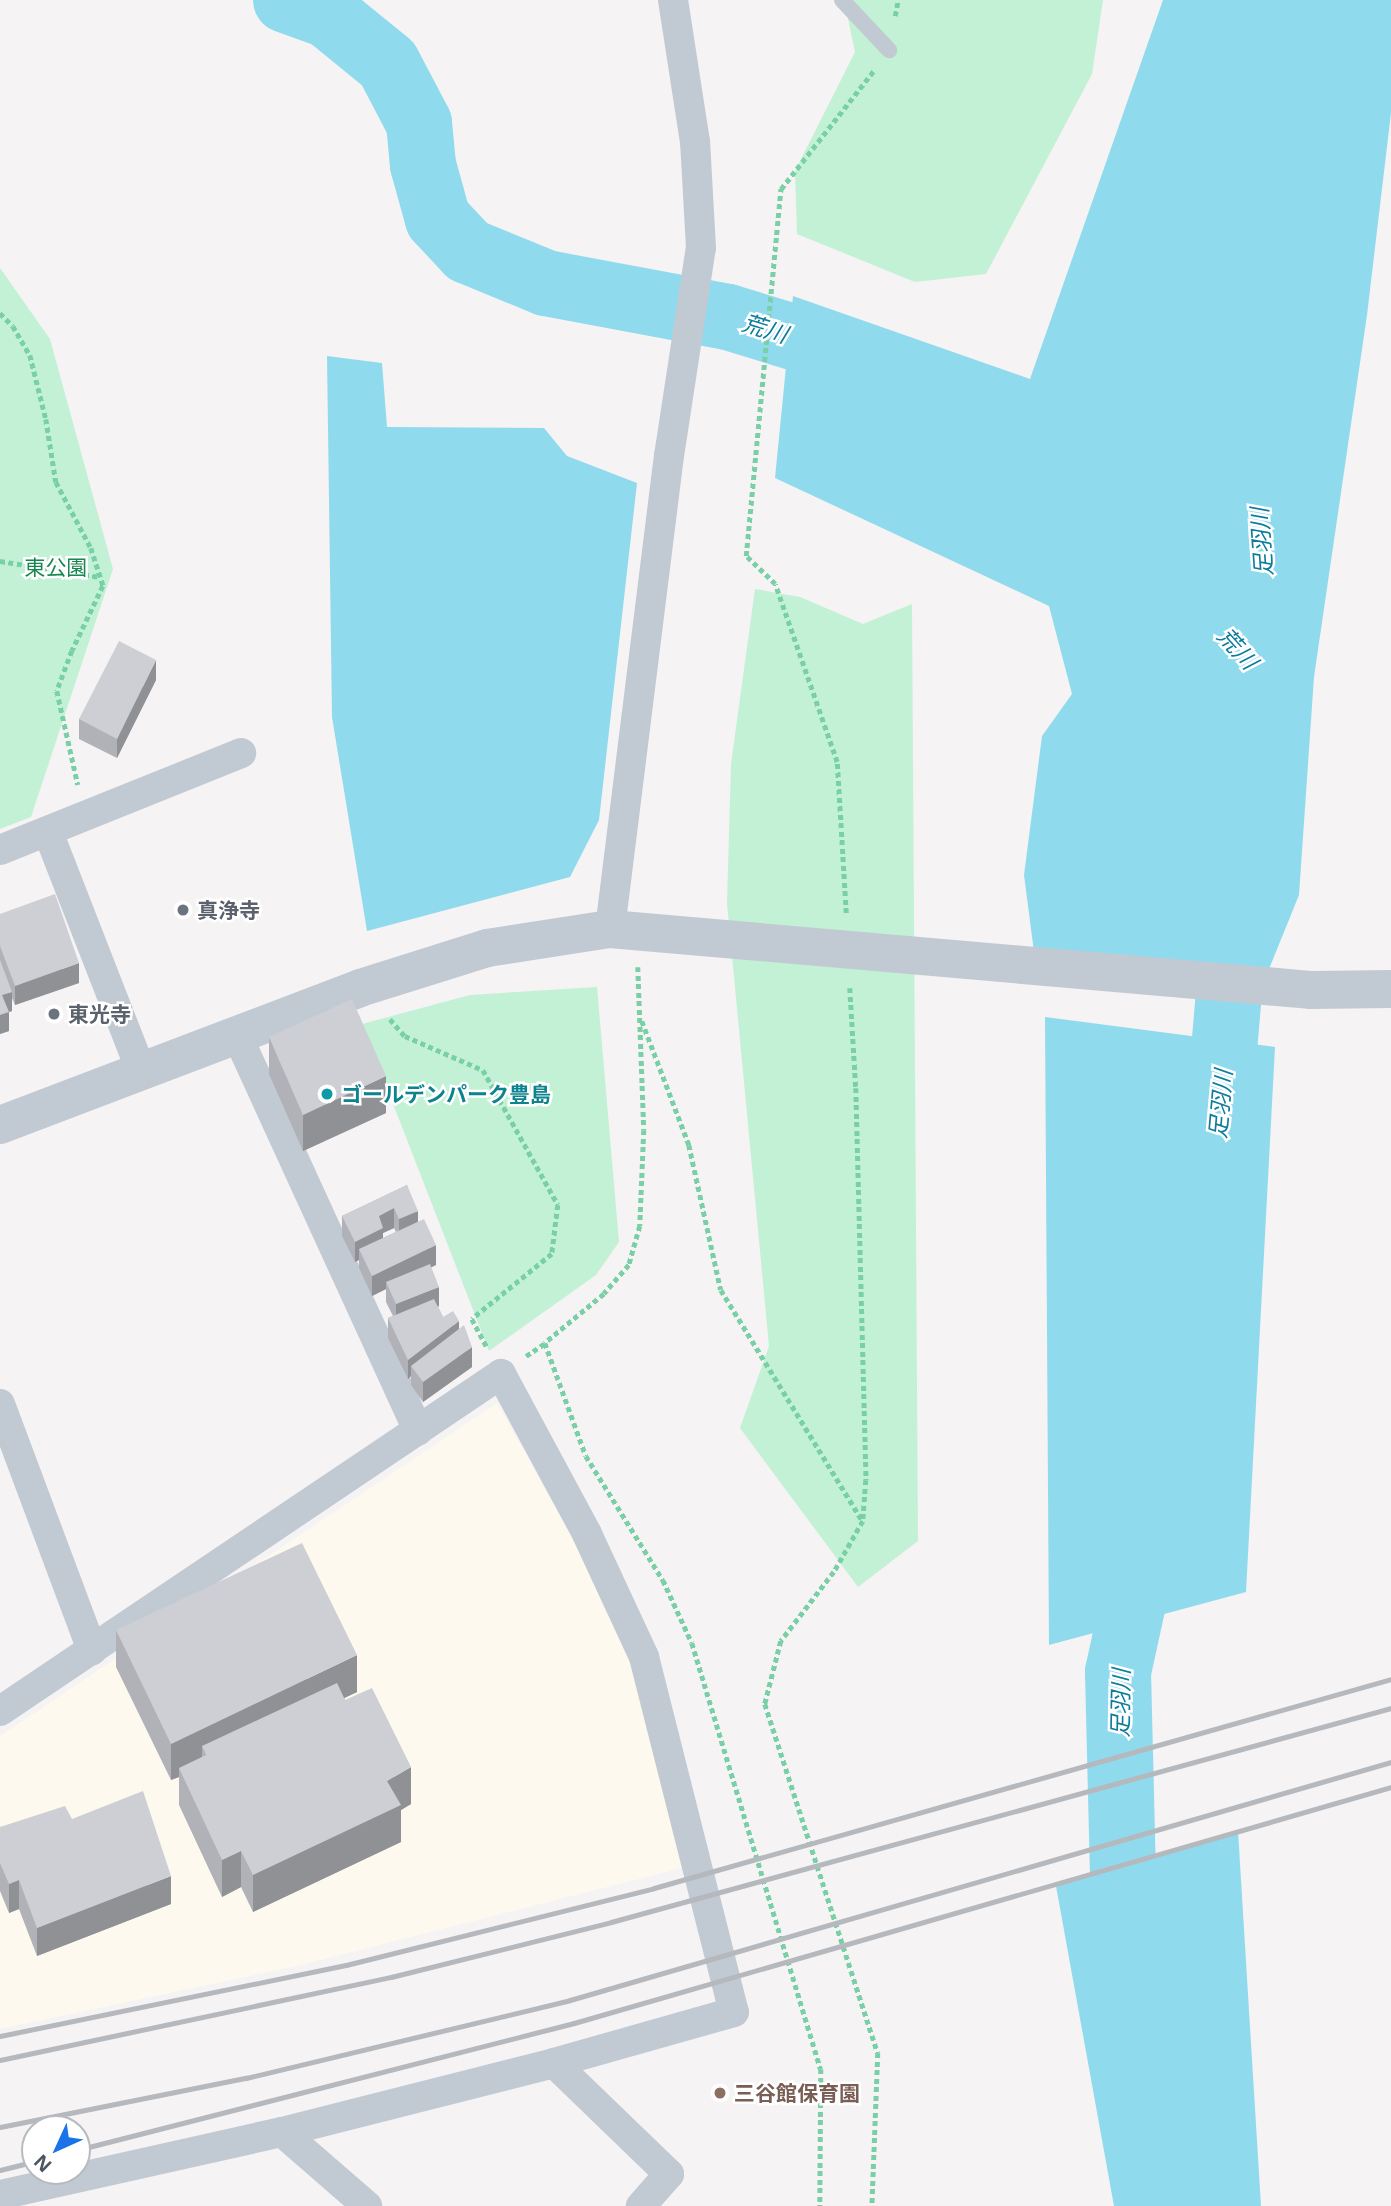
<!DOCTYPE html>
<meta charset="utf-8">
<style>
body{margin:0}
#map{position:relative;width:1391px;height:2206px;overflow:hidden;background:#f5f3f3;font-family:"Noto Sans","Noto Sans JP",sans-serif}
div>[style]{position:absolute}
[style*='--x']{left:calc(var(--x)*1px);top:calc(var(--y)*1px);width:calc(var(--w)*1px);rotate:calc(var(--a)*1deg)}
.commercial>*{inset:0;background:#fdf9ef}
.green>*{inset:0;background:#c3f1d5}
.water>*{inset:0;background:#90daee}
.river>*{height:66px;margin:-33px;padding:0 33px;transform-origin:33px;border-radius:33px;background:#90daee}
.path>*{height:4.5px;margin-top:-2.25px;transform-origin:0;background:repeating-linear-gradient(90deg,#7ad0a6 0 5px,transparent 0 8.5px)}
.service>*{height:16px;margin:-8px;padding:0 8px;transform-origin:8px;border-radius:8px;background:#c1cad2}
.minor>*{height:30px;margin:-15px;padding:0 15px;transform-origin:15px;border-radius:15px;background:#c1cad2}
.tertiary>*{height:38px;margin:-19px;padding:0 19px;transform-origin:19px;border-radius:19px;background:#c1cad2}
.rail>*{height:5px;margin:-2.5px;padding:0 2.5px;transform-origin:2.5px;border-radius:2.5px;background:#b5b8bd}
.wall>*{inset:0;background:#b0b2b7}
.shaded-wall>*{inset:0;background:#909195}
.building>*{inset:0;background:#cdcfd5}
.dots>*{width:19px;height:19px;translate:-50% -50%;box-sizing:border-box;border:4px solid #fff;border-radius:50%}
span{translate:-50% -50%;white-space:nowrap;text-align:center;line-height:1.15;-webkit-text-stroke:5px #fff;paint-order:stroke}
.park-label{font-size:21px;color:#17864f}
.worship-label{font-size:21px;color:#5b616d;font-weight:700}
.left{translate:0 -50%;text-align:left}
.culture-label{font-size:21px;color:#0d838f;font-weight:700}
.education-label{font-size:21px;color:#785e54;font-weight:700}
.water-label{font-size:23px;color:#0c7c9b;font-style:italic}
.north{position:absolute;left:21px;top:2115px;width:70px;height:70px;box-sizing:border-box;background:#fff;border:2px solid #b7bbc0;border-radius:50%;rotate:225deg;font-size:19px;font-weight:700;line-height:28px;text-align:center;color:#4a5661}
.north::after{content:'';display:block;margin:auto;width:24px;height:32px;background:#1a73e8;clip-path:polygon(50% 0,100% 100%,50% 72%,0 100%)}
</style>
<div id="map">
<div class="commercial">
<i style="clip-path:polygon(497px 1403px,573px 1539px,632px 1662px,686px 1867px,297px 1966px,0 2029px,0 1736px)"></i>
</div>
<div class="green">
<i style="clip-path:polygon(844px 0,1103px 0,1092px 74px,986px 274px,915px 282px,797px 234px,795px 171px,855px 52px)"></i>
<i style="clip-path:polygon(0 268px,50px 339px,113px 569px,31px 817px,0 829px)"></i>
<i style="clip-path:polygon(755px 589px,800px 597px,863px 624px,912px 604px,918px 1541px,858px 1587px,740px 1428px,769px 1346px,727px 903px,731px 764px)"></i>
<i style="clip-path:polygon(597px 987px,619px 1242px,596px 1275px,489px 1351px,362px 1024px,470px 995px)"></i>
</div>
<div class="water">
<i style="clip-path:polygon(1163px 0,1391px 0,1391px 113px,1367px 315px,1314px 677px,1299px 895px,1267px 974px,1034px 952px,1024px 875px,1042px 736px,1072px 694px,1049px 606px,775px 478px,793px 296px,1030px 379px)"></i>
<i style="clip-path:polygon(327px 356px,382px 363px,387px 427px,544px 428px,567px 456px,637px 483px,599px 820px,570px 877px,367px 931px,332px 717px)"></i>
<i style="clip-path:polygon(1045px 1017px,1275px 1047px,1246px 1592px,1049px 1645px)"></i>
<i style="clip-path:polygon(1238px 1831px,1261px 2206px,1114px 2206px,1056px 1886px)"></i>
</div>
<div class="river">
<i style="--x:286;--y:0;--w:45;--a:19.7"></i>
<i style="--x:328;--y:15;--w:77;--a:39.2"></i>
<i style="--x:388;--y:64;--w:67;--a:62.3"></i>
<i style="--x:419;--y:123;--w:42;--a:84.6"></i>
<i style="--x:423;--y:165;--w:56;--a:74.5"></i>
<i style="--x:438;--y:219;--w:44;--a:46.8"></i>
<i style="--x:468;--y:251;--w:84;--a:22.3"></i>
<i style="--x:546;--y:283;--w:185;--a:10.6"></i>
<i style="--x:728;--y:317;--w:157;--a:17"></i>
<i style="--x:1217;--y:1132;--w:221;--a:-85.1"></i>
<i style="--x:1125;--y:1958;--w:286;--a:-91.4"></i>
<i style="--x:1118;--y:1672;--w:141;--a:-77.7"></i>
</div>
<div class="path">
<i style="--x:895;--y:16;--w:16;--a:-79"></i>
<i style="--x:0;--y:313;--w:18;--a:45"></i>
<i style="--x:13;--y:326;--w:34;--a:60"></i>
<i style="--x:30;--y:355;--w:66;--a:76"></i>
<i style="--x:46;--y:419;--w:64;--a:81"></i>
<i style="--x:56;--y:482;--w:75;--a:62.1"></i>
<i style="--x:91;--y:548;--w:40;--a:72"></i>
<i style="--x:103;--y:586;--w:72;--a:115.5"></i>
<i style="--x:72;--y:651;--w:43;--a:110.6"></i>
<i style="--x:57;--y:691;--w:96;--a:77.4"></i>
<i style="--x:0;--y:561;--w:101;--a:9.1"></i>
<i style="--x:846;--y:913;--w:151;--a:-93.4"></i>
<i style="--x:837;--y:762;--w:188;--a:-109.2"></i>
<i style="--x:775;--y:584;--w:40;--a:-136"></i>
<i style="--x:746;--y:556;--w:369;--a:-84.6"></i>
<i style="--x:781;--y:189;--w:152;--a:-51.9"></i>
<i style="--x:638;--y:967;--w:163;--a:87.9"></i>
<i style="--x:644;--y:1130;--w:96;--a:92.4"></i>
<i style="--x:640;--y:1226;--w:41;--a:105.8"></i>
<i style="--x:629;--y:1265;--w:38;--a:131"></i>
<i style="--x:604;--y:1294;--w:77;--a:140.3"></i>
<i style="--x:545;--y:1343;--w:120;--a:70.1"></i>
<i style="--x:586;--y:1456;--w:146;--a:58.2"></i>
<i style="--x:663;--y:1580;--w:69;--a:65.3"></i>
<i style="--x:692;--y:1643;--w:445;--a:73.2"></i>
<i style="--x:821;--y:2069;--w:137;--a:90.4"></i>
<i style="--x:850;--y:988;--w:100;--a:86.6"></i>
<i style="--x:856;--y:1088;--w:392;--a:88.5"></i>
<i style="--x:866;--y:1480;--w:41;--a:94.2"></i>
<i style="--x:863;--y:1521;--w:59;--a:119.6"></i>
<i style="--x:834;--y:1572;--w:87;--a:127.5"></i>
<i style="--x:781;--y:1641;--w:65;--a:104.3"></i>
<i style="--x:765;--y:1704;--w:367;--a:72.1"></i>
<i style="--x:878;--y:2053;--w:153;--a:92.2"></i>
<i style="--x:390;--y:1019;--w:23;--a:49"></i>
<i style="--x:405;--y:1036;--w:85;--a:23.6"></i>
<i style="--x:483;--y:1070;--w:154;--a:60.9"></i>
<i style="--x:558;--y:1205;--w:49;--a:97"></i>
<i style="--x:552;--y:1254;--w:103;--a:140.9"></i>
<i style="--x:472;--y:1319;--w:32;--a:62"></i>
<i style="--x:642;--y:1021;--w:133;--a:69.2"></i>
<i style="--x:689;--y:1145;--w:148;--a:77.6"></i>
<i style="--x:721;--y:1290;--w:270;--a:58.5"></i>
<i style="--x:526;--y:1356;--w:23;--a:-34"></i>
</div>
<div class="service">
<i style="--x:842;--y:0;--w:69;--a:46.8"></i>
</div>
<div class="minor">
<i style="--x:48;--y:832;--w:256;--a:68.7"></i>
<i style="--x:0;--y:850;--w:260;--a:-21.9"></i>
<i style="--x:610;--y:929;--w:477;--a:-82.9"></i>
<i style="--x:669;--y:456;--w:210;--a:-81.3"></i>
<i style="--x:701;--y:248;--w:106;--a:-93.2"></i>
<i style="--x:695;--y:142;--w:144;--a:-98.8"></i>
<i style="--x:237;--y:1035;--w:435;--a:65.4"></i>
<i style="--x:0;--y:1404;--w:263;--a:69.5"></i>
<i style="--x:0;--y:1711;--w:604;--a:-33.93"></i>
<i style="--x:501;--y:1374;--w:182;--a:61.7"></i>
<i style="--x:587;--y:1534;--w:136;--a:65.1"></i>
<i style="--x:644;--y:1657;--w:366;--a:75.8"></i>
<i style="--x:734;--y:2012;--w:187;--a:164.2"></i>
<i style="--x:282;--y:2132;--w:113;--a:41"></i>
<i style="--x:0;--y:2195;--w:289;--a:-12.6"></i>
<i style="--x:282;--y:2132;--w:281;--a:-14.2"></i>
<i style="--x:554;--y:2063;--w:160;--a:44"></i>
<i style="--x:669;--y:2174;--w:43;--a:131.2"></i>
</div>
<div class="tertiary">
<i style="--x:0;--y:1125;--w:385;--a:-20.8"></i>
<i style="--x:360;--y:988;--w:133;--a:-17.5"></i>
<i style="--x:487;--y:948;--w:124;--a:-8.8"></i>
<i style="--x:610;--y:929;--w:705;--a:4.97"></i>
<i style="--x:1312;--y:990;--w:79;--a:-0.7"></i>
</div>
<div class="rail">
<i style="--x:0;--y:2036;--w:353;--a:-11.6"></i>
<i style="--x:346;--y:1965;--w:317;--a:-14"></i>
<i style="--x:654;--y:1888;--w:766;--a:-15.83"></i>
<i style="--x:0;--y:2060;--w:400;--a:-12"></i>
<i style="--x:391;--y:1977;--w:227;--a:-14"></i>
<i style="--x:611;--y:1922;--w:809;--a:-15.34"></i>
<i style="--x:0;--y:2127;--w:251;--a:-11.3"></i>
<i style="--x:246;--y:2078;--w:333;--a:-13.5"></i>
<i style="--x:570;--y:2000;--w:855;--a:-16.17"></i>
<i style="--x:77;--y:2150;--w:513;--a:-14.33"></i>
<i style="--x:574;--y:2023;--w:850;--a:-16.11"></i>
<i style="--x:0;--y:2170;--w:36;--a:-14"></i>
</div>
<div class="wall">
<i style="clip-path:polygon(156px 680px,117px 758px,79px 739px,79px 719px)"></i>
<i style="clip-path:polygon(0 914px,79px 983px,15px 1005px,12px 998px,12px 1011px,9px 1012px,9px 1031px,0 1034px)"></i>
<i style="clip-path:polygon(269px 1037px,386px 1113px,303px 1151px,269px 1074px)"></i>
<i style="clip-path:polygon(evenodd,407px 1185px,418px 1222px,436px 1265px,431px 1267px,439px 1306px,438px 1307px,443px 1317px,459px 1330px,472px 1367px,423px 1402px,411px 1385px,411px 1376px,408px 1379px,388px 1338px,388px 1318px,393px 1316px,386px 1302px,386px 1289px,372px 1296px,359px 1268px,359px 1260px,355px 1262px,342px 1236px,342px 1216px,407px 1185px,394px 1228px,396px 1232px,383px 1238px,383px 1233px,394px 1228px)"></i>
<i style="clip-path:polygon(116px 1630px,357px 1692px,344px 1698px,411px 1804px,401px 1810px,401px 1842px,253px 1912px,241px 1887px,222px 1897px,179px 1805px,179px 1777px,171px 1780px,116px 1667px)"></i>
<i style="clip-path:polygon(72px 1819px,171px 1904px,37px 1956px,19px 1909px,9px 1913px,0 1891px,0 1827px)"></i>
</div>
<div class="shaded-wall">
<i style="clip-path:polygon(156px 660px,156px 680px,117px 758px,117px 739px)"></i>
<i style="clip-path:polygon(79px 963px,79px 983px,15px 1005px,15px 986px)"></i>
<i style="clip-path:polygon(12px 992px,12px 1011px,9px 1012px,9px 1031px,0 1034px,0 1015px,2px 995px)"></i>
<i style="clip-path:polygon(386px 1076px,386px 1113px,303px 1151px,303px 1115px)"></i>
<i style="clip-path:polygon(394px 1208px,394px 1228px,383px 1233px,383px 1248px,359px 1249px,359px 1260px,355px 1262px,355px 1242px,379px 1216px)"></i>
<i style="clip-path:polygon(418px 1211px,418px 1230px,399px 1238px,399px 1219px)"></i>
<i style="clip-path:polygon(436px 1245px,436px 1265px,389px 1288px,386px 1282px,386px 1289px,372px 1296px,372px 1276px)"></i>
<i style="clip-path:polygon(439px 1287px,439px 1306px,396px 1324px,396px 1304px)"></i>
<i style="clip-path:polygon(459px 1321px,459px 1341px,411px 1366px,411px 1376px,408px 1379px,408px 1360px)"></i>
<i style="clip-path:polygon(472px 1347px,472px 1367px,423px 1402px,423px 1382px)"></i>
<i style="clip-path:polygon(357px 1655px,357px 1692px,206px 1764px,206px 1755px,202px 1746px,202px 1766px,179px 1768px,179px 1777px,171px 1780px,171px 1744px)"></i>
<i style="clip-path:polygon(411px 1767px,411px 1804px,401px 1810px,401px 1842px,253px 1912px,253px 1875px,387px 1781px)"></i>
<i style="clip-path:polygon(241px 1851px,241px 1887px,222px 1897px,222px 1860px)"></i>
<i style="clip-path:polygon(171px 1876px,171px 1904px,37px 1956px,37px 1928px)"></i>
<i style="clip-path:polygon(19px 1880px,19px 1909px,9px 1913px,9px 1884px)"></i>
</div>
<div class="building">
<i style="clip-path:polygon(119px 641px,156px 660px,117px 739px,79px 719px)"></i>
<i style="clip-path:polygon(55px 894px,79px 963px,15px 986px,0 946px,0 914px)"></i>
<i style="clip-path:polygon(0 960px,12px 992px,2px 995px,9px 1012px,0 1015px)"></i>
<i style="clip-path:polygon(352px 999px,386px 1076px,303px 1115px,269px 1037px)"></i>
<i style="clip-path:polygon(407px 1185px,418px 1211px,399px 1219px,394px 1208px,379px 1216px,383px 1228px,355px 1242px,342px 1216px)"></i>
<i style="clip-path:polygon(424px 1219px,436px 1245px,372px 1276px,359px 1249px)"></i>
<i style="clip-path:polygon(430px 1264px,439px 1287px,396px 1304px,386px 1282px)"></i>
<i style="clip-path:polygon(434px 1299px,443px 1317px,453px 1311px,459px 1321px,408px 1360px,388px 1318px)"></i>
<i style="clip-path:polygon(464px 1325px,472px 1347px,423px 1382px,411px 1366px)"></i>
<i style="clip-path:polygon(302px 1543px,357px 1655px,171px 1744px,116px 1630px)"></i>
<i style="clip-path:polygon(337px 1683px,345px 1700px,372px 1688px,411px 1767px,387px 1781px,401px 1805px,253px 1875px,241px 1851px,222px 1860px,179px 1768px,206px 1755px,202px 1746px)"></i>
<i style="clip-path:polygon(143px 1791px,171px 1876px,37px 1928px,19px 1880px,9px 1884px,0 1863px,0 1827px,65px 1806px,72px 1819px)"></i>
</div>
<div class="dots">
<i style="left:183px;top:910px;background:#6b7280"></i>
<i style="left:54px;top:1014px;background:#6b7280"></i>
<i style="left:327px;top:1094px;background:#0f9aa8"></i>
<i style="left:720px;top:2093px;background:#8d6e63"></i>
</div>
<div class="park-label">
<span style="left:56px;top:567px">東公園</span>
</div>
<div class="worship-label">
<span class="left" style="left:197px;top:910px">真浄寺</span>
<span class="left" style="left:68px;top:1014px">東光寺</span>
</div>
<div class="culture-label">
<span class="left" style="left:341px;top:1094px">ゴールデンパーク豊島</span>
</div>
<div class="education-label">
<span class="left" style="left:734px;top:2093px">三谷館保育園</span>
</div>
<div class="water-label">
<span style="left:765px;top:328px;rotate:17deg">荒川</span>
<span style="left:1261px;top:542px;rotate:-94deg">足羽川</span>
<span style="left:1238px;top:648px;rotate:48deg">荒川</span>
<span style="left:1220px;top:1104px;rotate:-85deg">足羽川</span>
<span style="left:1120px;top:1703px;rotate:-89deg">足羽川</span>
</div>
<div class="north">N</div>
</div>
